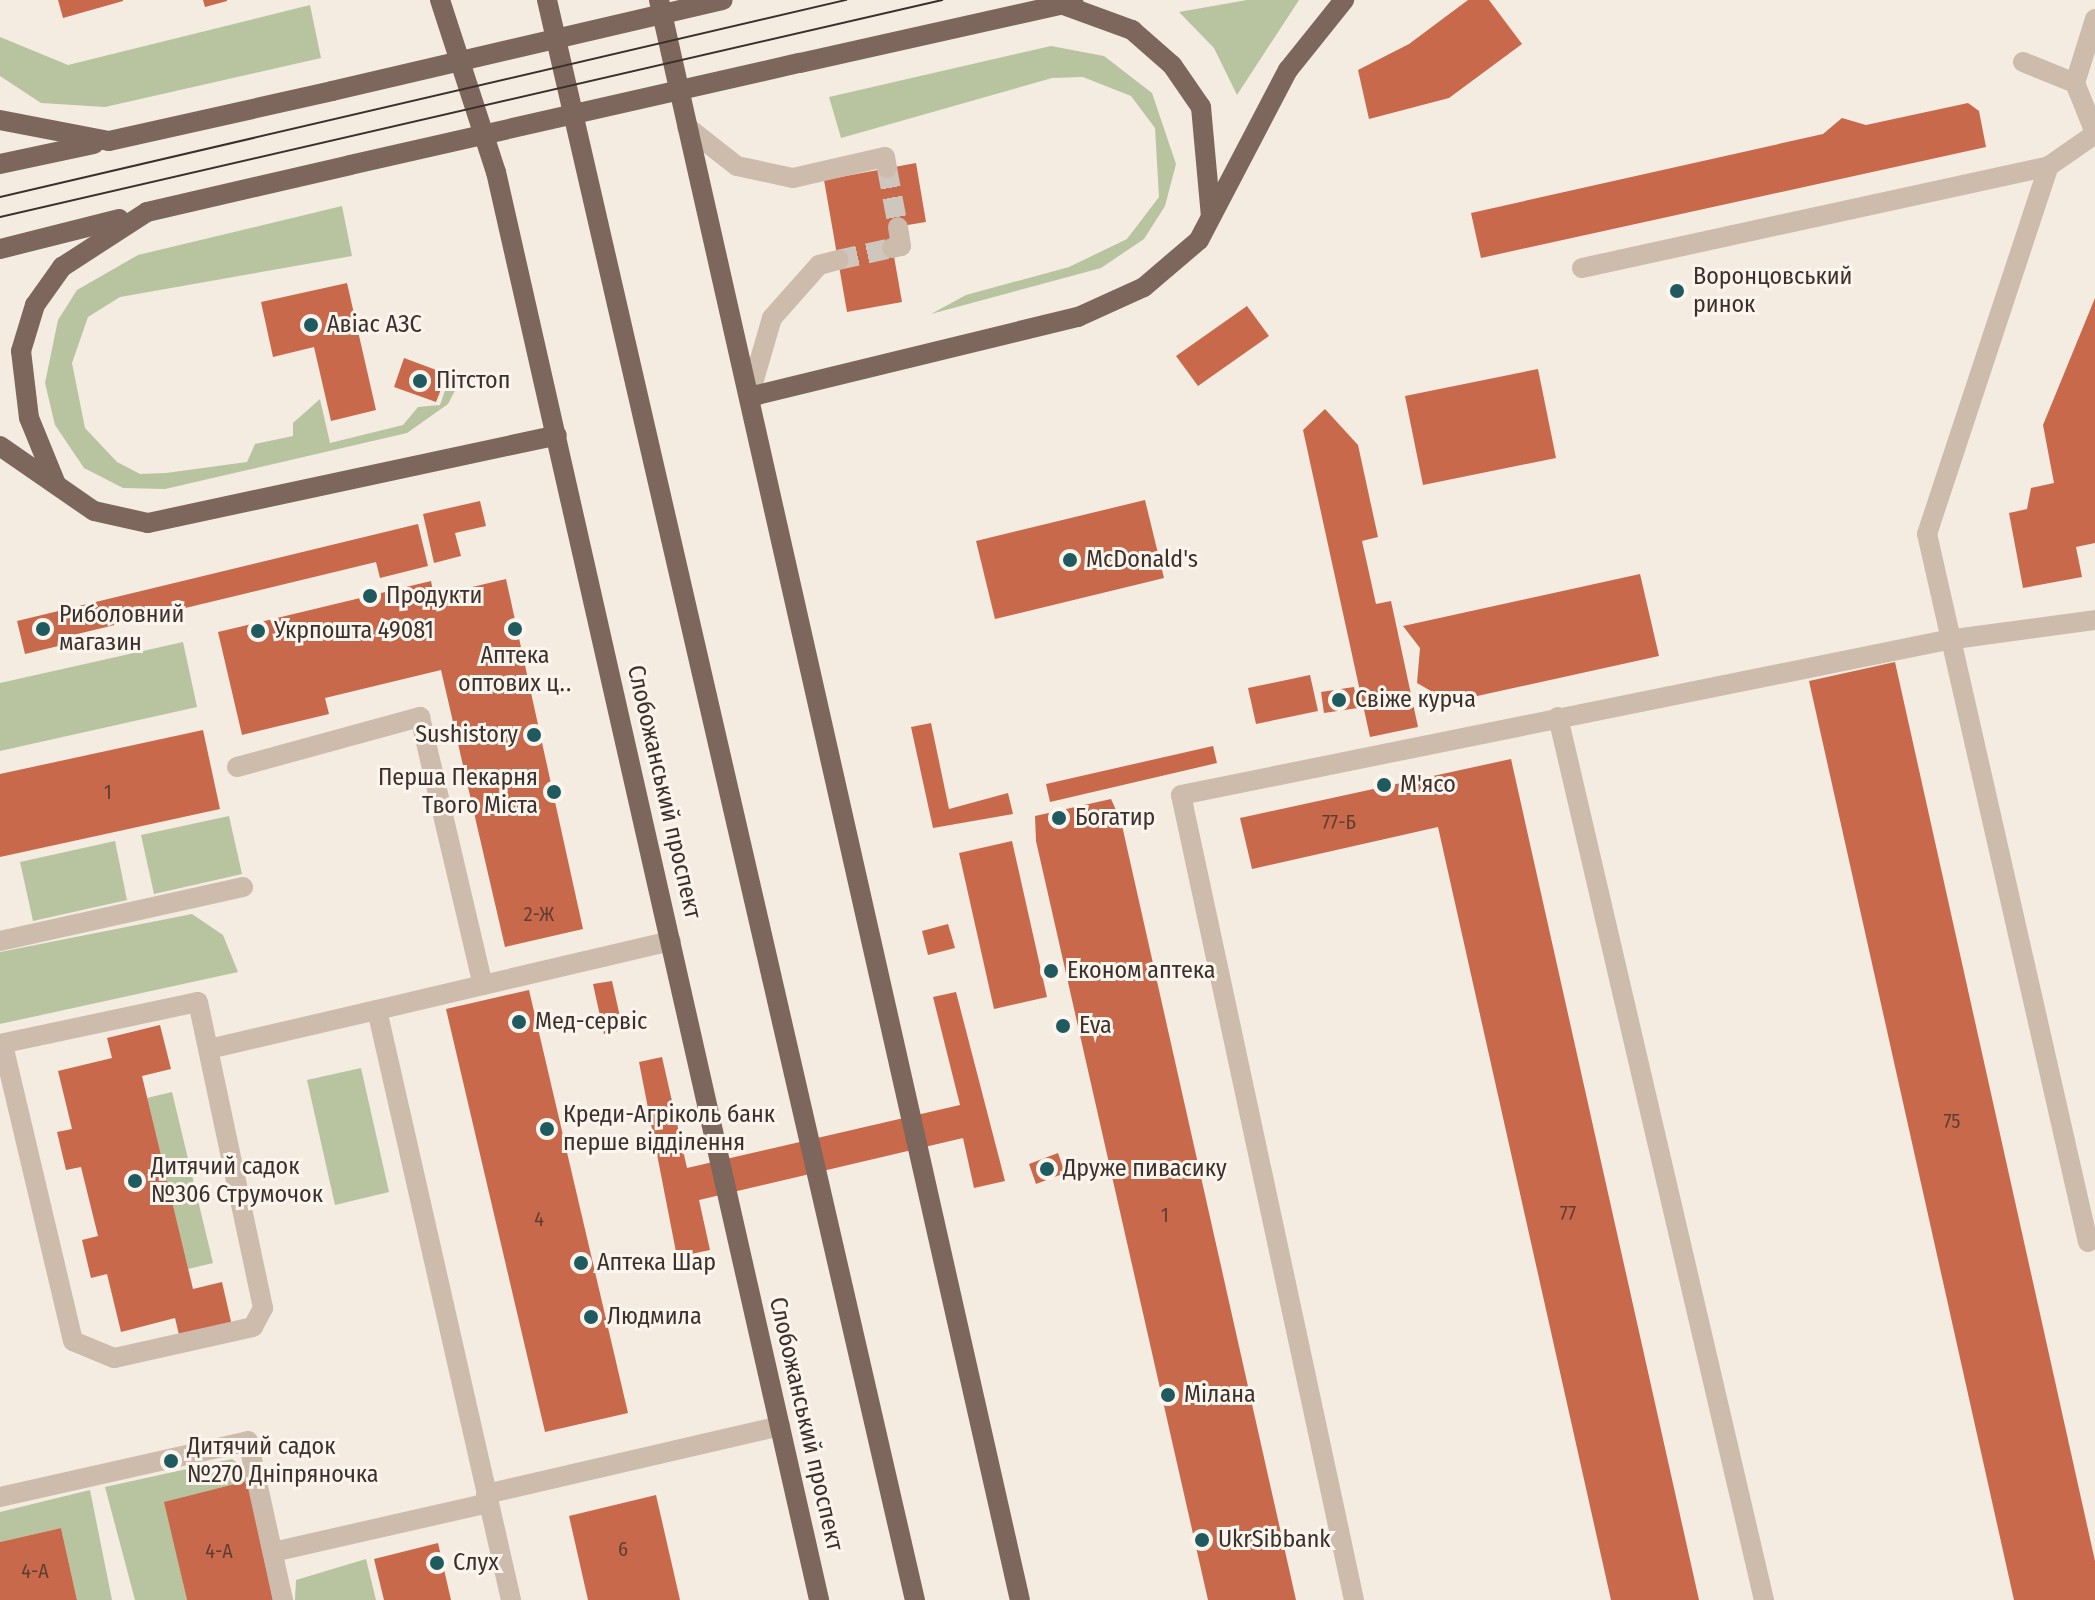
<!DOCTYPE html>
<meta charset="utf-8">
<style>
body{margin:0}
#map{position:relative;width:2095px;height:1600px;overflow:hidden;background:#f4ebe1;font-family:"Fira Sans Condensed",sans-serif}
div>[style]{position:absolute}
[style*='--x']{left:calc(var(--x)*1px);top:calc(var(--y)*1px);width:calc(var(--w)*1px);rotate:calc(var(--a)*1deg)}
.green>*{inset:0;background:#b8c4a0}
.building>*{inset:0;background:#c8694b}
.minor-tunnel>*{height:20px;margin-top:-10px;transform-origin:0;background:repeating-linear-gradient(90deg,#cfc6bd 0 20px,transparent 0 30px)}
.minor>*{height:20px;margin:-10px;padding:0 10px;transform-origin:10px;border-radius:10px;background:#cdbbac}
.major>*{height:20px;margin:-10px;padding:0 10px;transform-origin:10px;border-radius:10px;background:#7d675c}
.tram>*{height:2px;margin:-1px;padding:0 1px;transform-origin:1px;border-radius:1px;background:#3b302b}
.major-bridge>*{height:20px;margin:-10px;padding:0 10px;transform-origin:10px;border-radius:10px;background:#7d675c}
.dots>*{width:22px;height:22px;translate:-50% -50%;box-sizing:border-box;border:4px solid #fbf5ee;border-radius:50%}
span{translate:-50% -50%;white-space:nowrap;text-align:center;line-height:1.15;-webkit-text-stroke:6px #fbf5ee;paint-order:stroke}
.number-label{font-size:20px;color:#5e3e33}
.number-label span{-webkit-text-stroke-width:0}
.poi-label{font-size:24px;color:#3b302b}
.left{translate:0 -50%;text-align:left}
.right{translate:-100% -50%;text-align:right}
.street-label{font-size:24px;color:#3b302b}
</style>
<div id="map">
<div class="green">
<i style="clip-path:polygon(1247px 0,1299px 0,1237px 95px,1214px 48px,1179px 12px)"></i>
<i style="clip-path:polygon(310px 5px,321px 58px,105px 107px,41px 103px,0 76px,0 37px,68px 65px)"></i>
<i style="clip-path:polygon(1051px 46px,1104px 56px,1152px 93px,1176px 164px,1165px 206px,1144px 239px,1101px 268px,931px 314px,966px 295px,1069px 267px,1127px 239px,1159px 197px,1155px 128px,1131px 96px,1083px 77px,1052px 78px,841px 138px,829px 97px)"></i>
<i style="clip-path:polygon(342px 206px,352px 256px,120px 297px,88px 317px,72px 363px,85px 428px,117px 462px,140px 474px,166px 473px,247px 462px,255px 444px,293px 436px,293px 423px,320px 399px,330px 443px,403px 425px,418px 407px,440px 405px,451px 373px,459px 383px,448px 404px,407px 433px,165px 489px,123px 488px,84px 468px,55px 425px,45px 383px,58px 320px,77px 290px,138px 255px)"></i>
<i style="clip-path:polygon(183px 642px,197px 707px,0 751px,0 683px)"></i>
<i style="clip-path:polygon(229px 816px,242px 874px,154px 894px,141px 835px)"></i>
<i style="clip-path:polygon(115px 841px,127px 900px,33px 921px,20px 862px)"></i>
<i style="clip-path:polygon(192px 914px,223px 935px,238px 972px,0 1024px,0 952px)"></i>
<i style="clip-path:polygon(361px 1068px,389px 1192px,335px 1205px,307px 1080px)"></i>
<i style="clip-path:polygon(172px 1092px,213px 1263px,188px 1269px,147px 1098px)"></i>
<i style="clip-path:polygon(232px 1459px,246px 1469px,280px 1600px,165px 1503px,187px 1600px,135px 1600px,105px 1487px)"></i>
<i style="clip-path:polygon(90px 1490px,112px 1600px,77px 1600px,61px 1528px,0 1542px,0 1512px)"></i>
<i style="clip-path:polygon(366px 1559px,376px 1600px,295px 1600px,296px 1580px)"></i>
</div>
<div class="building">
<i style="clip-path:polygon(58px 0,123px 0,123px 1px,63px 18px)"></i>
<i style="clip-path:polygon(203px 0,227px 0,227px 1px,205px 7px)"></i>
<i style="clip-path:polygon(1468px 0,1489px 0,1522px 44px,1449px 98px,1369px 119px,1358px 70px,1409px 44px)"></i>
<i style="clip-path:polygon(1968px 103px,1979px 111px,1986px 147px,1481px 258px,1471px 213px,1823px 134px,1842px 118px,1866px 125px)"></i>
<i style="clip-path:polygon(916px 163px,926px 222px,889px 228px,902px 302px,847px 312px,824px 180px)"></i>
<i style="clip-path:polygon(347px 283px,376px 410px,331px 421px,314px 347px,273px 357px,261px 302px)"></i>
<i style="clip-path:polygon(2095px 298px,2095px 543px,2076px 547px,2082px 577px,2023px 588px,2009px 513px,2027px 509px,2031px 488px,2054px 483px,2043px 425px)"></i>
<i style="clip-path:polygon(1247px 306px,1269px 336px,1198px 386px,1176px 356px)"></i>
<i style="clip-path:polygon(404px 358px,447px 374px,436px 402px,394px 387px)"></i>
<i style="clip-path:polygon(1538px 369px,1556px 458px,1423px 485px,1405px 396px)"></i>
<i style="clip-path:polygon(1325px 409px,1358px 445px,1378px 537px,1362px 541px,1376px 604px,1391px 601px,1418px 727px,1370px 737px,1303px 430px)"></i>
<i style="clip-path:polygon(1145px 500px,1164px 578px,995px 619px,976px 541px)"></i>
<i style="clip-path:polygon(480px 501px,486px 526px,455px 533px,461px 556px,434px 563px,423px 514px)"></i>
<i style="clip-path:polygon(418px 524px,428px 566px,380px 578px,376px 562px,69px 636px,71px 643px,25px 654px,17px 621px)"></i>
<i style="clip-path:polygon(1640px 574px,1659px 656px,1450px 702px,1417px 683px,1420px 648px,1403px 626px)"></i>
<i style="clip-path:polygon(506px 579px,583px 929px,505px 947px,441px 670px,325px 698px,329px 714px,242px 735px,218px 632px,431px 581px,434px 596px)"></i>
<i style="clip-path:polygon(1895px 662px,2095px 1561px,2095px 1600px,2014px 1600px,1809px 681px)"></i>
<i style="clip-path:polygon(1310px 675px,1318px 711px,1256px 724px,1248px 688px)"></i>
<i style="clip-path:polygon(1354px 687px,1358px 708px,1324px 713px,1321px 692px)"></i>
<i style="clip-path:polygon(931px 723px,949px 809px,1008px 793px,1013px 814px,933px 828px,911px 727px)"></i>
<i style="clip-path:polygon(203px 730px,220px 809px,0 857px,0 774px)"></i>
<i style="clip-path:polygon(1213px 746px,1217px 763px,1050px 802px,1046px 784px)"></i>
<i style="clip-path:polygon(1511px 759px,1699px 1600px,1611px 1600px,1438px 827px,1252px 869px,1240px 818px)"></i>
<i style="clip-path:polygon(1111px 799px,1121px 821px,1296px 1600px,1208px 1600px,1036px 841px,1035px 816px)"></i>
<i style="clip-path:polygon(1012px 841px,1047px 997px,994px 1009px,959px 853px)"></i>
<i style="clip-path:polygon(948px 924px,955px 948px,928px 955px,922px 931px)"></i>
<i style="clip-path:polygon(612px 981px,623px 1030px,604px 1034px,593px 984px)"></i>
<i style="clip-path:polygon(529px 990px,628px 1413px,545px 1432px,446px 1009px)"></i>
<i style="clip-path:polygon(956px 992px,1005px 1181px,974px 1188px,963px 1138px,699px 1200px,710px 1250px,677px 1257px,639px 1062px,662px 1057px,687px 1168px,960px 1105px,933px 997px)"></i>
<i style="clip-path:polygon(160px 1025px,171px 1069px,142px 1076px,193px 1289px,222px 1282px,232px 1326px,180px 1339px,175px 1318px,121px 1332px,107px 1274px,91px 1278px,82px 1240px,98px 1236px,81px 1167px,66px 1170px,57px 1132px,72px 1129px,58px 1071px,112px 1058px,107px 1038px)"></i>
<i style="clip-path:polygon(1058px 1153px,1065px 1173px,1036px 1184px,1029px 1164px)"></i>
<i style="clip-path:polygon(247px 1481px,273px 1600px,187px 1600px,164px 1502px)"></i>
<i style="clip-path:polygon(656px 1495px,680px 1600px,588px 1600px,569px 1516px)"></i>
<i style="clip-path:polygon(61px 1528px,77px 1600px,0 1600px,0 1542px)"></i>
<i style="clip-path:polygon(438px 1543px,451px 1600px,384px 1600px,374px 1559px)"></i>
</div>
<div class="minor-tunnel">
<i style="--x:887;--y:168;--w:60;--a:79.4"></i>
<i style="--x:838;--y:260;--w:55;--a:-12.5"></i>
</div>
<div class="minor">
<i style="--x:2095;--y:19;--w:67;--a:107.4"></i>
<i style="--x:2075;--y:83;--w:54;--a:68.2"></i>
<i style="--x:2023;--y:62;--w:56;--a:22"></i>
<i style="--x:687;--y:127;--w:63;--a:38"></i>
<i style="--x:737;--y:166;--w:57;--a:12.1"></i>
<i style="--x:793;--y:178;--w:94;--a:-12.9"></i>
<i style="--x:885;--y:157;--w:11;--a:80"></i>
<i style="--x:892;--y:248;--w:9;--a:-13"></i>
<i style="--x:901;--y:246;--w:19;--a:-99"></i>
<i style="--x:1582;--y:268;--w:478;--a:-12.3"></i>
<i style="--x:749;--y:397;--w:82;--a:-73.8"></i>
<i style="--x:772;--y:318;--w:71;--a:-48.4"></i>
<i style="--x:819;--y:265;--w:20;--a:-15"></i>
<i style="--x:1558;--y:717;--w:907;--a:76.87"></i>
<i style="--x:237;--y:767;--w:190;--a:-15.3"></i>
<i style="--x:420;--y:717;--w:275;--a:76.8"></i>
<i style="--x:483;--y:985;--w:109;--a:166.7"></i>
<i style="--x:377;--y:1010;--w:605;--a:77.2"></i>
<i style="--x:0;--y:941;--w:249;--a:-12.5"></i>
<i style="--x:483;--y:985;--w:193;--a:-13.2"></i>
<i style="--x:0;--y:1044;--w:202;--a:-12"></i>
<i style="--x:198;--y:1002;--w:313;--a:78"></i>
<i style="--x:263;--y:1308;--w:21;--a:118"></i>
<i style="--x:253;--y:1327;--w:142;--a:167.4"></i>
<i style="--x:114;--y:1358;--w:44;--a:-157.5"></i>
<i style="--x:73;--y:1341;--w:305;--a:-103.3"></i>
<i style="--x:209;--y:1049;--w:172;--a:-13.1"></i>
<i style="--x:2088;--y:1242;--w:726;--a:-102.81"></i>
<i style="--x:1927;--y:534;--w:388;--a:-71.7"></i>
<i style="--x:2049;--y:166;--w:56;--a:-34.8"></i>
<i style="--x:486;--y:1494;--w:302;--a:-13"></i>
<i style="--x:0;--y:1497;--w:254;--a:-12.7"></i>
<i style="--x:248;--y:1441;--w:163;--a:77.6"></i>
<i style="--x:273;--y:1552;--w:221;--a:-12.8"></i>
<i style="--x:1354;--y:1600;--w:823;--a:-102.13"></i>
<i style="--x:1181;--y:795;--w:782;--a:-11.44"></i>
<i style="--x:1947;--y:640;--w:149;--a:-7.7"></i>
</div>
<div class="major">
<i style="--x:440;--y:0;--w:181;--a:72"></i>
<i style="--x:496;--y:172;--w:1464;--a:77.25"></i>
<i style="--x:547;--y:0;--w:1642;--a:77.05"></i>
<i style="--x:659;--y:0;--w:1640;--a:77.29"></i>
<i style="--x:1061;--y:4;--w:76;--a:20.1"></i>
<i style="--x:1132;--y:30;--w:53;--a:41.2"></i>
<i style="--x:1172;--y:65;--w:51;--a:55.4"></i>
<i style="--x:1201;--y:107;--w:109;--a:84.8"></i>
<i style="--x:800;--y:63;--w:280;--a:-12.6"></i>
<i style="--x:0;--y:120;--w:111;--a:10.9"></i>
<i style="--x:109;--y:141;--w:229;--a:-12.6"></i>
<i style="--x:0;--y:164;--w:96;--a:-12"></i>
<i style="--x:0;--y:249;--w:123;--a:-14.1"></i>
<i style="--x:749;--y:397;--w:339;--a:-13.7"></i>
<i style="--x:1078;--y:317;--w:72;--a:-24.4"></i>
<i style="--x:1144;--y:287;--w:72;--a:-40.5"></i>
<i style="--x:1199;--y:240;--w:192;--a:-62.4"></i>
<i style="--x:1288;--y:70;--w:90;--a:-51.3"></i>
<i style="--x:0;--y:446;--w:114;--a:34.7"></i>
<i style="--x:94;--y:511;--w:55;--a:12.5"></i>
<i style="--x:148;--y:523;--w:418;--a:-12.1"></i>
<i style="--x:56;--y:484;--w:71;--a:-112.2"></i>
<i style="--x:29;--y:418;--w:67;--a:-96.8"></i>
<i style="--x:21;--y:351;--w:48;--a:-73.1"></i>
<i style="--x:35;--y:305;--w:47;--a:-54.6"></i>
<i style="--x:62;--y:267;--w:101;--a:-32.9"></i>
<i style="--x:147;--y:212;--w:208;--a:-13"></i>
</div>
<div class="tram">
<i style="--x:0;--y:197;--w:869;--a:-13.11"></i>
<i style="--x:0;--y:217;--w:967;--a:-12.97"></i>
</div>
<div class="major-bridge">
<i style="--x:332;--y:91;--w:401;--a:-13.1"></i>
<i style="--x:350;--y:165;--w:461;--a:-12.8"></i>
</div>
<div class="dots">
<i style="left:1677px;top:291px;background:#1f5a5e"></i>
<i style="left:311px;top:325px;background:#1f5a5e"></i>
<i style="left:420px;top:381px;background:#1f5a5e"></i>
<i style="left:1070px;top:560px;background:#1f5a5e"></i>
<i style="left:370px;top:596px;background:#1f5a5e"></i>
<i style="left:43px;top:629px;background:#1f5a5e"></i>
<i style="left:515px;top:629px;background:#1f5a5e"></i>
<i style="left:258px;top:631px;background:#1f5a5e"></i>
<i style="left:1339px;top:700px;background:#1f5a5e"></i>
<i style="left:534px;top:735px;background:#1f5a5e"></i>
<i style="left:1384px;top:785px;background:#1f5a5e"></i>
<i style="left:554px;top:792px;background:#1f5a5e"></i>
<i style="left:1059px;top:818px;background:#1f5a5e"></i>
<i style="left:1051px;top:971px;background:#1f5a5e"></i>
<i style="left:519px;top:1022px;background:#1f5a5e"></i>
<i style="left:1063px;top:1026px;background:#1f5a5e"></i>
<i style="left:547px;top:1129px;background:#1f5a5e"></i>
<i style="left:1047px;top:1169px;background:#1f5a5e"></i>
<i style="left:135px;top:1181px;background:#1f5a5e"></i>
<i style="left:581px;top:1263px;background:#1f5a5e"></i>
<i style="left:591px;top:1317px;background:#1f5a5e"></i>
<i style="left:1168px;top:1395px;background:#1f5a5e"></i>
<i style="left:171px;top:1461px;background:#1f5a5e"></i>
<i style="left:1202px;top:1540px;background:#1f5a5e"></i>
<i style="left:437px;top:1563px;background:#1f5a5e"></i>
</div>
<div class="number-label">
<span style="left:108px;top:792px">1</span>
<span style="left:1339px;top:822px">77-Б</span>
<span style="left:539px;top:914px">2-Ж</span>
<span style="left:1952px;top:1121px">75</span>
<span style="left:1568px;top:1213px">77</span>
<span style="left:1165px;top:1215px">1</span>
<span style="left:539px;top:1219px">4</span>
<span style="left:623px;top:1549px">6</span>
<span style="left:219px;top:1551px">4-А</span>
<span style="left:35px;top:1571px">4-А</span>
</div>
<div class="poi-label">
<span class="left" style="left:1693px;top:291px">Воронцовський<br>ринок</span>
<span class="left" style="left:327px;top:325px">Авіас АЗС</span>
<span class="left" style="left:436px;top:381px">Пітстоп</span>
<span class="left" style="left:1086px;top:560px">McDonald's</span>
<span class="left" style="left:386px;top:596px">Продукти</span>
<span class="left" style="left:59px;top:629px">Риболовний<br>магазин</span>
<span class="left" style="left:274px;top:631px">Укрпошта 49081</span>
<span style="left:515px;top:670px">Аптека<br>оптових ц‥</span>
<span class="left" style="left:1355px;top:700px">Свіже курча</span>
<span class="right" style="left:518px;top:735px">Sushistory</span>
<span class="right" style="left:538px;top:792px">Перша Пекарня<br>Твого Міста</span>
<span class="left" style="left:1400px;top:785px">М'ясо</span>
<span class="left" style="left:1075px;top:818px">Богатир</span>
<span class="left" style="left:1067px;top:971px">Економ аптека</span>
<span class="left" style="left:535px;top:1022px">Мед-сервіс</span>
<span class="left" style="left:1079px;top:1026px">Eva</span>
<span class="left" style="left:563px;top:1129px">Креди-Агріколь банк<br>перше відділення</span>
<span class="left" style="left:151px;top:1181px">Дитячий садок<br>№306 Струмочок</span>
<span class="left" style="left:1063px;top:1169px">Друже пивасику</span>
<span class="left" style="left:597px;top:1263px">Аптека Шар</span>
<span class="left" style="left:607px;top:1317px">Людмила</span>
<span class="left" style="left:1184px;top:1395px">Мілана</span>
<span class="left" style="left:187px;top:1461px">Дитячий садок<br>№270 Дніпряночка</span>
<span class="left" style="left:1218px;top:1540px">UkrSibbank</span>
<span class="left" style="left:453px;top:1563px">Слух</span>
</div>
<div class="street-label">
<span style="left:664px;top:792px;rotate:77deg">Слобожанський проспект</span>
<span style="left:806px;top:1424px;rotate:77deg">Слобожанський проспект</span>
</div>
</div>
